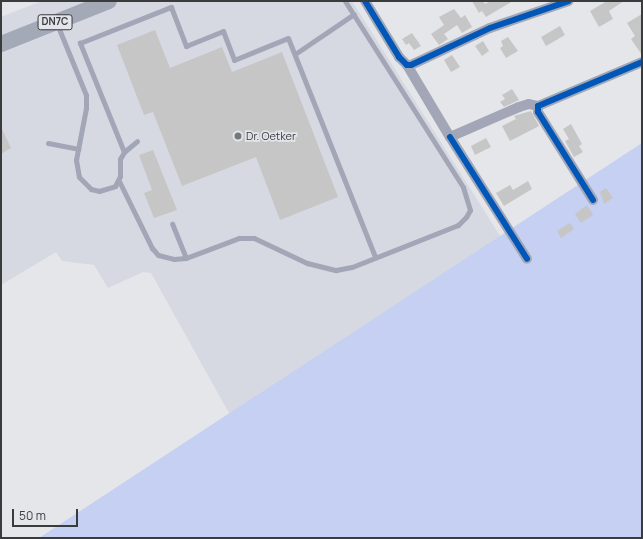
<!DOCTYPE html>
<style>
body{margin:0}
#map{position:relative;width:643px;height:539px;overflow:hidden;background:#e4e6e9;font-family:Manrope,sans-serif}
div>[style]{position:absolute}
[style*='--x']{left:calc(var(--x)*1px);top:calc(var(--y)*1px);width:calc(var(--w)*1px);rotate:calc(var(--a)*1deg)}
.built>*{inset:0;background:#d6d9e2}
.green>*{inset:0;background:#c5d0f2}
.building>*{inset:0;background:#c6c6c7}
.lane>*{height:5px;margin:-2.5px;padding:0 2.5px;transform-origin:2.5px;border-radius:2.5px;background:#a2a6b6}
.street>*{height:10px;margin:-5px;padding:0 5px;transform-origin:5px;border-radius:5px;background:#a2a6b6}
.primary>*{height:16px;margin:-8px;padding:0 8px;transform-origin:8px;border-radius:8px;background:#a4a9b8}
.cycleway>*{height:6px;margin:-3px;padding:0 3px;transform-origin:3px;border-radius:3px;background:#0057b8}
.dots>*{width:11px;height:11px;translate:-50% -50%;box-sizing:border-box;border:2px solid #e2e5eb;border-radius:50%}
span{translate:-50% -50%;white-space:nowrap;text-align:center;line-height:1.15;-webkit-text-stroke:3.5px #e2e5eb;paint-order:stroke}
.shield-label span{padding:1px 3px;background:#e2e5eb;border:1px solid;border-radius:3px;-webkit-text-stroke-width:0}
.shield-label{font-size:10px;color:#3a3b3d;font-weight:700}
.poi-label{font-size:11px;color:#3a3b3d}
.left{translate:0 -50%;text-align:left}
.frame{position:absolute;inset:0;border:2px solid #3a3b3d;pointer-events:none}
.scale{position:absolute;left:12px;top:509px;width:66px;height:18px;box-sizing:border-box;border:2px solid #3a3b3d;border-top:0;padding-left:5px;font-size:12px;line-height:14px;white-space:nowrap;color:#3a3b3d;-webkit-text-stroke:3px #e2e5eb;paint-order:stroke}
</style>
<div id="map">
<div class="built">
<i style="clip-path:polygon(42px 1px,352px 1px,519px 266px,254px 458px,151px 273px,143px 272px,108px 288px,94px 265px,62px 261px,56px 252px,1px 285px,1px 17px)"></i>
</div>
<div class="green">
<i style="clip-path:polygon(642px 143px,642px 538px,39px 538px)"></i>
</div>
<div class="building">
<i style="clip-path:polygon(472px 1px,483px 1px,485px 4px,490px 1px,513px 1px,486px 17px,482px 11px,479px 13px)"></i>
<i style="clip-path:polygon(607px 1px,624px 1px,609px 11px,613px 19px,599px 27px,590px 11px)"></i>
<i style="clip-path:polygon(454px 9px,461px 18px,465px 15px,472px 27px,462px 33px,457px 25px,444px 34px,448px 39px,439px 45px,431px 34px,444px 25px,439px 17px)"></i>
<i style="clip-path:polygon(642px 14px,642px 55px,631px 39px,635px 36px,627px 23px)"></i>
<i style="clip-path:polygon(560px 26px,565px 35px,546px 46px,541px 37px)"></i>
<i style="clip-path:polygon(155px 30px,170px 68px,222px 47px,232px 72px,282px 52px,338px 197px,280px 220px,256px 157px,182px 186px,153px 112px,144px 115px,117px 45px)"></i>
<i style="clip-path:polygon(412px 33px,421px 46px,414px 50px,409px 43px,406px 45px,402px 39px)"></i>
<i style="clip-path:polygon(508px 37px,518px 51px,506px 58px,500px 48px,503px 46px,501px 41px)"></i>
<i style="clip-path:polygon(483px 41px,489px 51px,482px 56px,475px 46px)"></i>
<i style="clip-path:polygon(452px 55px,460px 67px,451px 72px,444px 60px)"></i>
<i style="clip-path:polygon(512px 89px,519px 100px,504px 107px,500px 102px,505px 99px,502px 95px)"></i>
<i style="clip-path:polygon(531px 111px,539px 126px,510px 141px,502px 126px,516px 119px,514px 116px)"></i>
<i style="clip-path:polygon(571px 124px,582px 144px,579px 146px,583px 152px,574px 157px,565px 141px,569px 139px,563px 129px)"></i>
<i style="clip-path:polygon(1px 127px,11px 148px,1px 154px)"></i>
<i style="clip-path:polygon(486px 138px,491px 147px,475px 155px,471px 146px)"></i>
<i style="clip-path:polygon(153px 150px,177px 210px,154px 218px,144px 193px,152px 190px,139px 155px)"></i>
<i style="clip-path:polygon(528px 181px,532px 189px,504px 206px,496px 193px,510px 185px,513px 190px)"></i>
<i style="clip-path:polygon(606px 188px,613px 198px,604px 204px,600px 192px)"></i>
<i style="clip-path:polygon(587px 205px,593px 215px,581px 223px,575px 214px)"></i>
<i style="clip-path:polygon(570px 223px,574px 229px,561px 238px,557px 231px)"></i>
</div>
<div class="lane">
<i style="--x:57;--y:24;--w:77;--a:67.8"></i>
<i style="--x:86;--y:95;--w:13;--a:90"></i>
<i style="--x:86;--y:108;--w:53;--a:100.9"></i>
<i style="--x:76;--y:160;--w:17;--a:80"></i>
<i style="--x:79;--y:177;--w:17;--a:45"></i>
<i style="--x:91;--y:189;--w:8;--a:14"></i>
<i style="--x:99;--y:191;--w:17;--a:-17"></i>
<i style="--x:115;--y:186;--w:11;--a:-63"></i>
<i style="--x:120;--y:176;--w:17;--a:-90"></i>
<i style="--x:120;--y:159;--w:8;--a:-60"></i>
<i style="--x:124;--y:152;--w:17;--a:-40"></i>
<i style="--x:295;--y:54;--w:71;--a:-34.1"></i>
<i style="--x:48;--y:143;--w:31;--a:11"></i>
<i style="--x:124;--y:152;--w:118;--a:-112"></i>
<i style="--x:80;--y:43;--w:98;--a:-21.6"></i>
<i style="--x:171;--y:7;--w:42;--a:69"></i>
<i style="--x:186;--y:46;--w:40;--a:-22"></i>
<i style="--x:223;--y:31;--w:31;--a:69"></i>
<i style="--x:234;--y:60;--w:58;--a:-22.2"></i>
<i style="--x:288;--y:38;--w:236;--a:68.3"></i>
<i style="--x:119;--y:181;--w:75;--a:63.8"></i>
<i style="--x:152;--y:248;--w:9;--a:49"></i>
<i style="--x:158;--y:255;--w:16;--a:14"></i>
<i style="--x:174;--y:259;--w:12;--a:-5"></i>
<i style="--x:186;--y:258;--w:37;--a:-112"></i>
<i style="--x:186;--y:258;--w:57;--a:-20.7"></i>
<i style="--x:239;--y:238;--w:15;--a:0"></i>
<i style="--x:254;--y:238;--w:59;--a:25.3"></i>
<i style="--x:307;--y:263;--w:30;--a:14"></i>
<i style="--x:336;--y:270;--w:16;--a:-11"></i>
<i style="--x:352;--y:267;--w:114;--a:-21.6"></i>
<i style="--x:458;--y:225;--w:11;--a:-45"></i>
<i style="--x:466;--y:217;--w:8;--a:-60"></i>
<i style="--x:470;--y:210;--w:24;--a:-107"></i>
<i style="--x:463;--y:187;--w:220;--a:-122.4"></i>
</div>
<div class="street">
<i style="--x:365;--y:1;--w:66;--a:58.7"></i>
<i style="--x:399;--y:57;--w:11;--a:45"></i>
<i style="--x:407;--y:65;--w:4;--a:0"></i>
<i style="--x:411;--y:65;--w:87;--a:-25.1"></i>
<i style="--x:490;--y:28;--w:83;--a:-18.9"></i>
<i style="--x:407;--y:65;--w:84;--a:59.2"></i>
<i style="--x:450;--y:137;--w:75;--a:-23.5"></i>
<i style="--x:519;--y:107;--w:10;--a:-17"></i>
<i style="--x:529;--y:104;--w:9;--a:13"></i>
<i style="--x:450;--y:137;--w:144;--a:57.7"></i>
<i style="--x:593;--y:200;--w:104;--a:-122"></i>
<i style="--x:538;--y:112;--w:6;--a:-90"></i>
<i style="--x:538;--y:106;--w:113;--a:-22.9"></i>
</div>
<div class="primary">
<i style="--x:1;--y:44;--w:116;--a:-21.7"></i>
</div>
<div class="cycleway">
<i style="--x:365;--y:1;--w:66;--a:58.7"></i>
<i style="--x:399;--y:57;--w:11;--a:45"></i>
<i style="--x:407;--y:65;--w:4;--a:0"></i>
<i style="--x:411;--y:65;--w:87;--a:-25.1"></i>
<i style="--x:490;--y:28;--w:83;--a:-18.9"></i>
<i style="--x:450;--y:137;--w:144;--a:57.7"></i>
<i style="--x:593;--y:200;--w:104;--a:-122"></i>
<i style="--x:538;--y:112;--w:6;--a:-90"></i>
<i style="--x:538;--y:106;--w:113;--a:-22.9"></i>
</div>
<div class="dots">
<i style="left:238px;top:136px;background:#767779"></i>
</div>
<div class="shield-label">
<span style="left:55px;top:22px">DN7C</span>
</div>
<div class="poi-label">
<span class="left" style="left:246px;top:136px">Dr. Oetker</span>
</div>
<div class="frame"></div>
<div class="scale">50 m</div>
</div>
